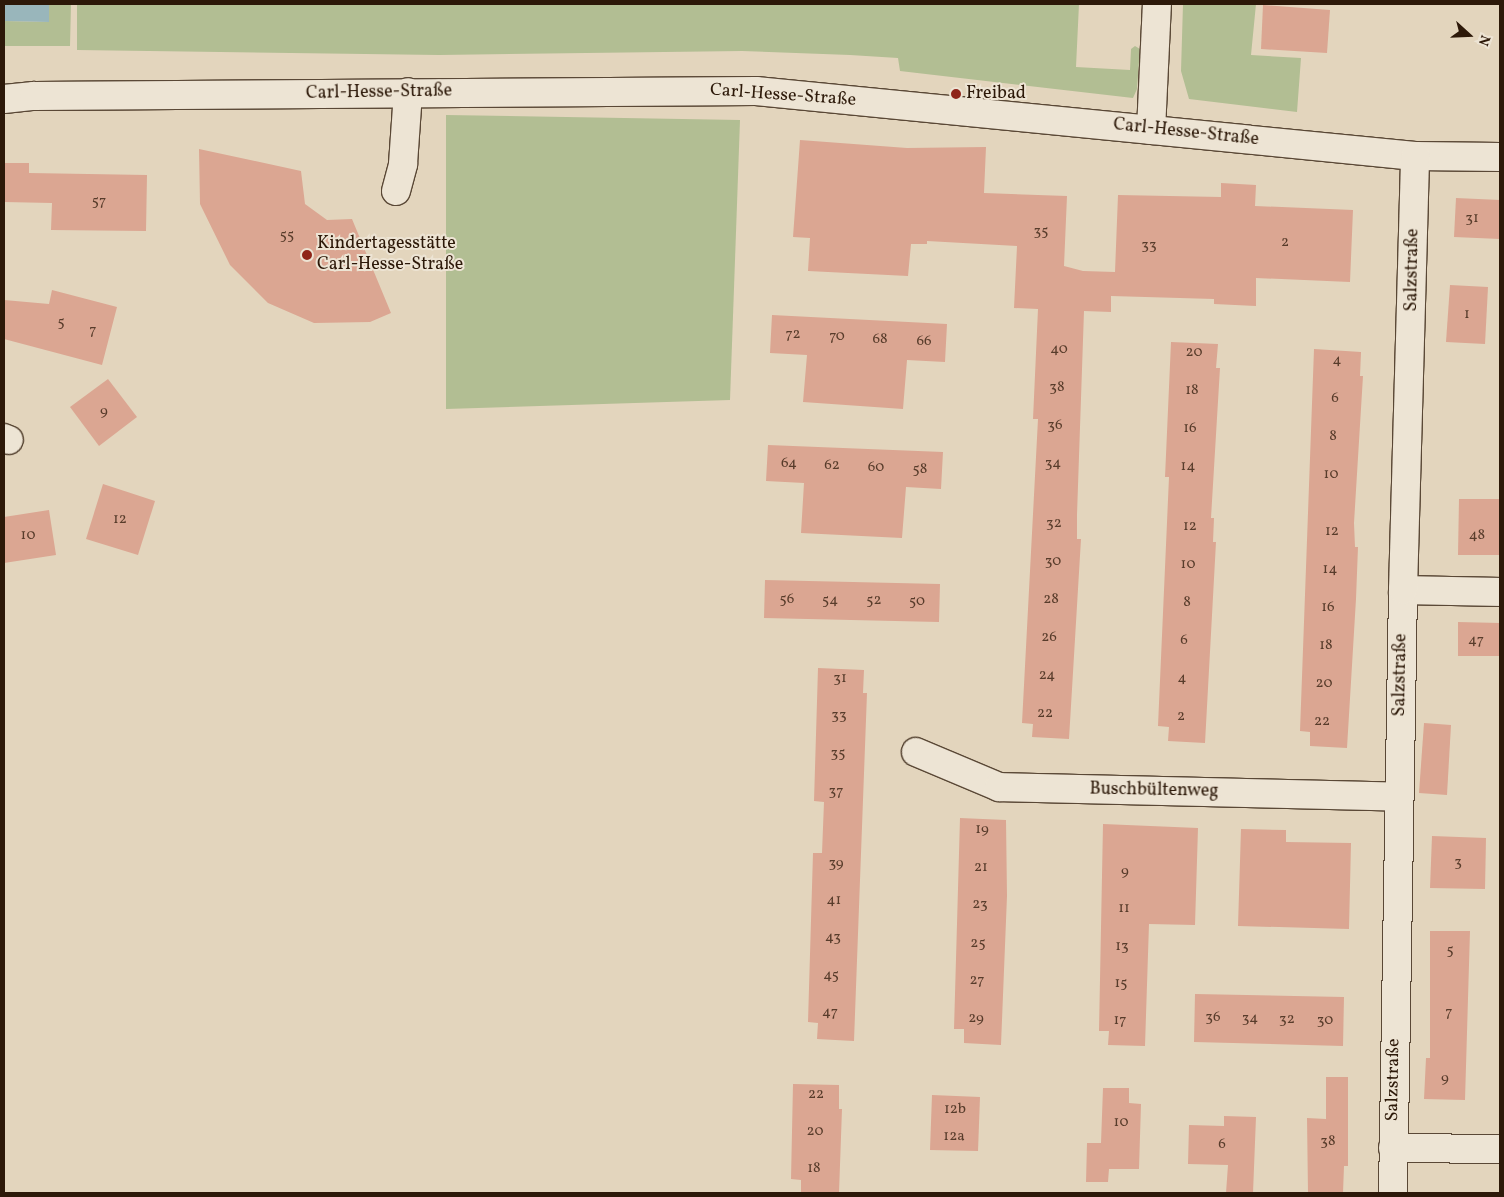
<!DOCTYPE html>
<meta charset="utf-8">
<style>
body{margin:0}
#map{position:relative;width:1504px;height:1197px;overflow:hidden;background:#e3d5bd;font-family:Vollkorn,serif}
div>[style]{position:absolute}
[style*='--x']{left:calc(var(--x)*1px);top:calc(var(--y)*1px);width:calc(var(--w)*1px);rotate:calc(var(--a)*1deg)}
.green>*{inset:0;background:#b2be93}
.water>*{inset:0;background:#99b6bb}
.building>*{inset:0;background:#dba692}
.roads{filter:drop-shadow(1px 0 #5a4836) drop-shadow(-1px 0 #5a4836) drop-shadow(0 1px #5a4836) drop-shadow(0 -1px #5a4836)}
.minor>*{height:28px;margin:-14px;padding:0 14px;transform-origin:14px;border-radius:14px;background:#ede4d4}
.dots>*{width:14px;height:14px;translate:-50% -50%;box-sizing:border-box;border:2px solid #ede4d4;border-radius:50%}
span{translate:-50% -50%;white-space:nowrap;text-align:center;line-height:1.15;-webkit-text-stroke:4px #ede4d4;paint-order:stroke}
.number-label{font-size:15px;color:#583c2b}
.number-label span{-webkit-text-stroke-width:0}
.street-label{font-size:18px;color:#2d1909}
.poi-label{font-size:18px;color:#2d1909}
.left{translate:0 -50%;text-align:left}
.frame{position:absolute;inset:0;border:5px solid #2d1909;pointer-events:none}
.north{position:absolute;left:1444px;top:10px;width:50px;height:50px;-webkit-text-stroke:4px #ede4d4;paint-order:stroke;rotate:110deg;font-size:14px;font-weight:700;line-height:20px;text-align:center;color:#2d1909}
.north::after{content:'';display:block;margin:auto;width:18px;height:22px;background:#2d1909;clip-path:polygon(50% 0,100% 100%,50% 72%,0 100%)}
</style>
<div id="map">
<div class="green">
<i style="clip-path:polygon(49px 4px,71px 4px,70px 46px,4px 46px,4px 21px,48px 22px)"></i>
<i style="clip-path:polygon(77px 4px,1079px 4px,1076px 67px,1130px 70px,1131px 49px,1135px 46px,1140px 49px,1137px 89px,1133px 98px,900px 71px,898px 58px,850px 55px,742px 51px,439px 55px,77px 50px)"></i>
<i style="clip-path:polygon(1183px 4px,1256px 4px,1251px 55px,1301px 58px,1297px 112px,1189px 99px,1181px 71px)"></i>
<i style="clip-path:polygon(446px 115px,740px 120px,730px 400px,446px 409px)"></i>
</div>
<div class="water">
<i style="clip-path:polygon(4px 4px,49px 4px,49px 22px,4px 21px)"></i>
</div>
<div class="building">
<i style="clip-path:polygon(1263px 5px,1330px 10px,1327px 53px,1261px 49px)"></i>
<i style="clip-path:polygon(800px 140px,907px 148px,986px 147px,984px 193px,1067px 196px,1064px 266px,1083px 271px,1115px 272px,1118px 195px,1221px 197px,1221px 183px,1256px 185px,1255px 206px,1353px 210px,1350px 282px,1256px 278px,1256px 306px,1214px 304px,1214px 299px,1111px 296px,1111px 312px,1084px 311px,1077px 515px,1077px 539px,1081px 539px,1069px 739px,1032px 737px,1033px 724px,1022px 723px,1038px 419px,1033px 419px,1038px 309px,1014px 308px,1017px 246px,927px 241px,927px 244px,911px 244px,908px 276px,808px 271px,810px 238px,793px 237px)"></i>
<i style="clip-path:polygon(199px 149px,301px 171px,305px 204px,327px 220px,352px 219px,391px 313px,370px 322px,314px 323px,268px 303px,230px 265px,200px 204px)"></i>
<i style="clip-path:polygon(4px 163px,29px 163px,29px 173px,147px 175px,146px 231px,51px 230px,52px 203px,4px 202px)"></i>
<i style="clip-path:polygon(1456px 198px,1500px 200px,1500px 239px,1454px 237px)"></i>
<i style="clip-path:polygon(1450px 285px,1488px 287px,1485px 344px,1446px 342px)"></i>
<i style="clip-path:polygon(52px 290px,117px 307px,102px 365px,4px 339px,4px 300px,49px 304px)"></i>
<i style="clip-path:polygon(772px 315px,947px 324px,945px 362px,907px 360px,903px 409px,803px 402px,807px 355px,770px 353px)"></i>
<i style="clip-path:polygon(1171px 342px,1218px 344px,1216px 368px,1220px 368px,1211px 518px,1214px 518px,1213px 542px,1216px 542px,1205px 743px,1168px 741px,1169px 727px,1158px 726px,1169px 477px,1165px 477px)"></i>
<i style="clip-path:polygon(1314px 349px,1361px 352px,1360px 376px,1363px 376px,1354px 523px,1355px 547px,1358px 547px,1356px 599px,1347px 748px,1310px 746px,1310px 732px,1300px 731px)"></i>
<i style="clip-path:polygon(108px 379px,137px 417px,99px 446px,70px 407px)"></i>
<i style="clip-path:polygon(768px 445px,943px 452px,941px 489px,906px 487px,902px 538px,801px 533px,804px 483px,766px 481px)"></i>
<i style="clip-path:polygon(103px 484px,155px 501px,138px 555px,86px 539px)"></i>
<i style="clip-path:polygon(1459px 499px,1500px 499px,1500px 555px,1458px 555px)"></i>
<i style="clip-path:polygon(49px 510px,56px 555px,4px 563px,4px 517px)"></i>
<i style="clip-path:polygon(765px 580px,940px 584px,939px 622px,764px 618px)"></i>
<i style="clip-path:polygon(1458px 622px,1500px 623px,1500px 656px,1458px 656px)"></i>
<i style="clip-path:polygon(818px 668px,864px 670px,863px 693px,867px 693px,854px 1041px,817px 1039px,818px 1023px,808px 1022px,813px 853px,822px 853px,824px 802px,814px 801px)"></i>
<i style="clip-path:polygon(1424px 723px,1451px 725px,1447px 795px,1419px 793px)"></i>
<i style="clip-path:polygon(960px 818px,1006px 820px,1007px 896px,1001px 1045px,964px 1043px,964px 1029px,954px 1029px)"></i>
<i style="clip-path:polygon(1103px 824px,1198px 828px,1195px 925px,1149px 924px,1145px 1046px,1108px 1045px,1109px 1031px,1099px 1031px)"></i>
<i style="clip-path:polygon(1241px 829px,1286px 830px,1286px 842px,1351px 843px,1349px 929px,1238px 926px)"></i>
<i style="clip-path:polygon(1432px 836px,1486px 838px,1485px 889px,1430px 888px)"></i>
<i style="clip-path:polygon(1430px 931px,1470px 931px,1465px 1100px,1424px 1099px,1426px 1058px,1430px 1058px)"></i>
<i style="clip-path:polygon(1195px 994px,1344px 997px,1343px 1046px,1194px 1042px)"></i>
<i style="clip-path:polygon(1326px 1077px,1348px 1077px,1348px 1166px,1344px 1166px,1343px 1193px,1308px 1193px,1307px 1118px,1326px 1119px)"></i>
<i style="clip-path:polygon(793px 1084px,839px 1085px,839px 1109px,842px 1109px,839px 1193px,801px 1193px,801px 1180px,791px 1179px)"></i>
<i style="clip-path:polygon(1103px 1088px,1129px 1088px,1129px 1103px,1141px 1104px,1139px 1169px,1109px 1169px,1108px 1182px,1086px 1182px,1087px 1143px,1101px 1143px)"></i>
<i style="clip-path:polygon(932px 1095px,980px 1097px,978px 1151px,930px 1150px)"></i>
<i style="clip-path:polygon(1224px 1116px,1256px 1117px,1253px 1193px,1226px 1193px,1228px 1165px,1188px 1164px,1189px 1125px,1224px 1126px)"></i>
</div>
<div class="roads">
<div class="minor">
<i style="--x:4;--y:99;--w:30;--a:-6"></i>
<i style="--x:34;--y:96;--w:722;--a:-0.4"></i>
<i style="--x:756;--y:91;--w:662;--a:5.63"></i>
<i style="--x:1415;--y:156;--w:85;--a:0.7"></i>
<i style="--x:1151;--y:130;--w:126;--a:-87.3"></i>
<i style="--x:396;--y:191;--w:28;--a:-75"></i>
<i style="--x:403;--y:164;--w:72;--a:-86"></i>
<i style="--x:4;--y:438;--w:5;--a:22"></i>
<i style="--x:1403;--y:590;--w:97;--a:1.2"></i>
<i style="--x:916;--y:752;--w:90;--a:22.9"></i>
<i style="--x:999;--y:787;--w:400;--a:1.4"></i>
<i style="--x:1393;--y:1148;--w:107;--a:0.5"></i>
<i style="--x:1393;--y:1193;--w:603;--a:-89.05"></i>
<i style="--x:1403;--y:590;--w:434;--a:-88.4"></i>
</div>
</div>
<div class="dots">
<i style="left:956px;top:94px;background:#8f2418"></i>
<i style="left:307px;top:255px;background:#8f2418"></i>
</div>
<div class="number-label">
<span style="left:99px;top:202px">57</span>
<span style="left:1472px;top:219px">31</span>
<span style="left:1041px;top:232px">35</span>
<span style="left:287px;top:236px">55</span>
<span style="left:1285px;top:243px">2</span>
<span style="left:1149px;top:246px">33</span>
<span style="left:1467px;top:315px">1</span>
<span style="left:61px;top:323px">5</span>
<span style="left:93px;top:331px">7</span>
<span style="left:793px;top:335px">72</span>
<span style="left:837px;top:337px">70</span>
<span style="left:880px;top:340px">68</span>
<span style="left:924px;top:342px">66</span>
<span style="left:1059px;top:350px">40</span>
<span style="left:1194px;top:353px">20</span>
<span style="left:1337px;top:361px">4</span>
<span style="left:1057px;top:388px">38</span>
<span style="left:1192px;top:391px">18</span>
<span style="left:1335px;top:399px">6</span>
<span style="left:104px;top:412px">9</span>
<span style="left:1055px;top:426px">36</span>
<span style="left:1190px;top:429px">16</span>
<span style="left:1333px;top:437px">8</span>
<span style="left:789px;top:464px">64</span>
<span style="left:1053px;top:464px">34</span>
<span style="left:832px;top:466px">62</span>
<span style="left:1188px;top:467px">14</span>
<span style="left:876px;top:468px">60</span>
<span style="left:920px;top:470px">58</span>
<span style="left:1331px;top:475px">10</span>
<span style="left:120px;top:520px">12</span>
<span style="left:1054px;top:524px">32</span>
<span style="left:1190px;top:527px">12</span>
<span style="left:1332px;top:532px">12</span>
<span style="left:28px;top:536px">10</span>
<span style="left:1477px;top:536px">48</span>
<span style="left:1053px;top:562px">30</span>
<span style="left:1188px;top:565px">10</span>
<span style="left:1330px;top:570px">14</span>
<span style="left:787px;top:600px">56</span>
<span style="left:1051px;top:600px">28</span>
<span style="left:830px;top:601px">54</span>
<span style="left:874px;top:601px">52</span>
<span style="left:917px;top:602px">50</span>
<span style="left:1187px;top:603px">8</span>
<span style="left:1328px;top:608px">16</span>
<span style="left:1049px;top:638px">26</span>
<span style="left:1184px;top:641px">6</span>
<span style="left:1476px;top:641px">47</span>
<span style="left:1326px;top:646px">18</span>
<span style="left:1047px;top:676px">24</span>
<span style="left:840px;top:679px">31</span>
<span style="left:1182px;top:679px">4</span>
<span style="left:1324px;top:684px">20</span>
<span style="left:1045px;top:714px">22</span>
<span style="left:839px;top:716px">33</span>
<span style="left:1181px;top:717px">2</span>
<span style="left:1322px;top:722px">22</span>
<span style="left:838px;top:754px">35</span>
<span style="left:836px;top:792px">37</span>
<span style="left:982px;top:830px">19</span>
<span style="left:1458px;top:863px">3</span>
<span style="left:836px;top:864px">39</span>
<span style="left:981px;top:868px">21</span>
<span style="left:1125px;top:872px">9</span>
<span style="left:834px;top:901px">41</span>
<span style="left:980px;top:905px">23</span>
<span style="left:1124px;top:909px">11</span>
<span style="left:833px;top:938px">43</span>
<span style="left:978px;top:944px">25</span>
<span style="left:1122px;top:947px">13</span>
<span style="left:1450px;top:951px">5</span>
<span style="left:831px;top:976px">45</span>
<span style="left:977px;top:981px">27</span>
<span style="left:1121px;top:984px">15</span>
<span style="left:830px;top:1013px">47</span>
<span style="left:1449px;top:1013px">7</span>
<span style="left:1213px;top:1018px">36</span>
<span style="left:976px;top:1019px">29</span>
<span style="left:1250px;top:1019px">34</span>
<span style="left:1287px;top:1020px">32</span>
<span style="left:1120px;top:1021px">17</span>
<span style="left:1325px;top:1021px">30</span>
<span style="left:1445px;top:1079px">9</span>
<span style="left:816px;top:1095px">22</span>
<span style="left:955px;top:1110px">12b</span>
<span style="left:1121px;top:1123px">10</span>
<span style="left:815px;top:1132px">20</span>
<span style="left:954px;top:1137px">12a</span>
<span style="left:1328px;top:1142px">38</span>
<span style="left:1222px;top:1145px">6</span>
<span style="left:814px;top:1169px">18</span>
</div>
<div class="street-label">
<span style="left:379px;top:93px;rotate:-1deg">Carl-Hesse-Straße</span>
<span style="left:783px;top:96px;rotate:4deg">Carl-Hesse-Straße</span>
<span style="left:1186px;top:133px;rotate:6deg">Carl-Hesse-Straße</span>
<span style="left:1413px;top:270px;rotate:-89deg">Salzstraße</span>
<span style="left:1401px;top:675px;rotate:-89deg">Salzstraße</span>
<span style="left:1154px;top:791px;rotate:1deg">Buschbültenweg</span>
<span style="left:1394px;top:1080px;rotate:-89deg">Salzstraße</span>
</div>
<div class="poi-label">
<span class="left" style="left:966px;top:94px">Freibad</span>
<span class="left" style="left:317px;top:255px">Kindertagesstätte<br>Carl-Hesse-Straße</span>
</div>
<div class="frame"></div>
<div class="north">N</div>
</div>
